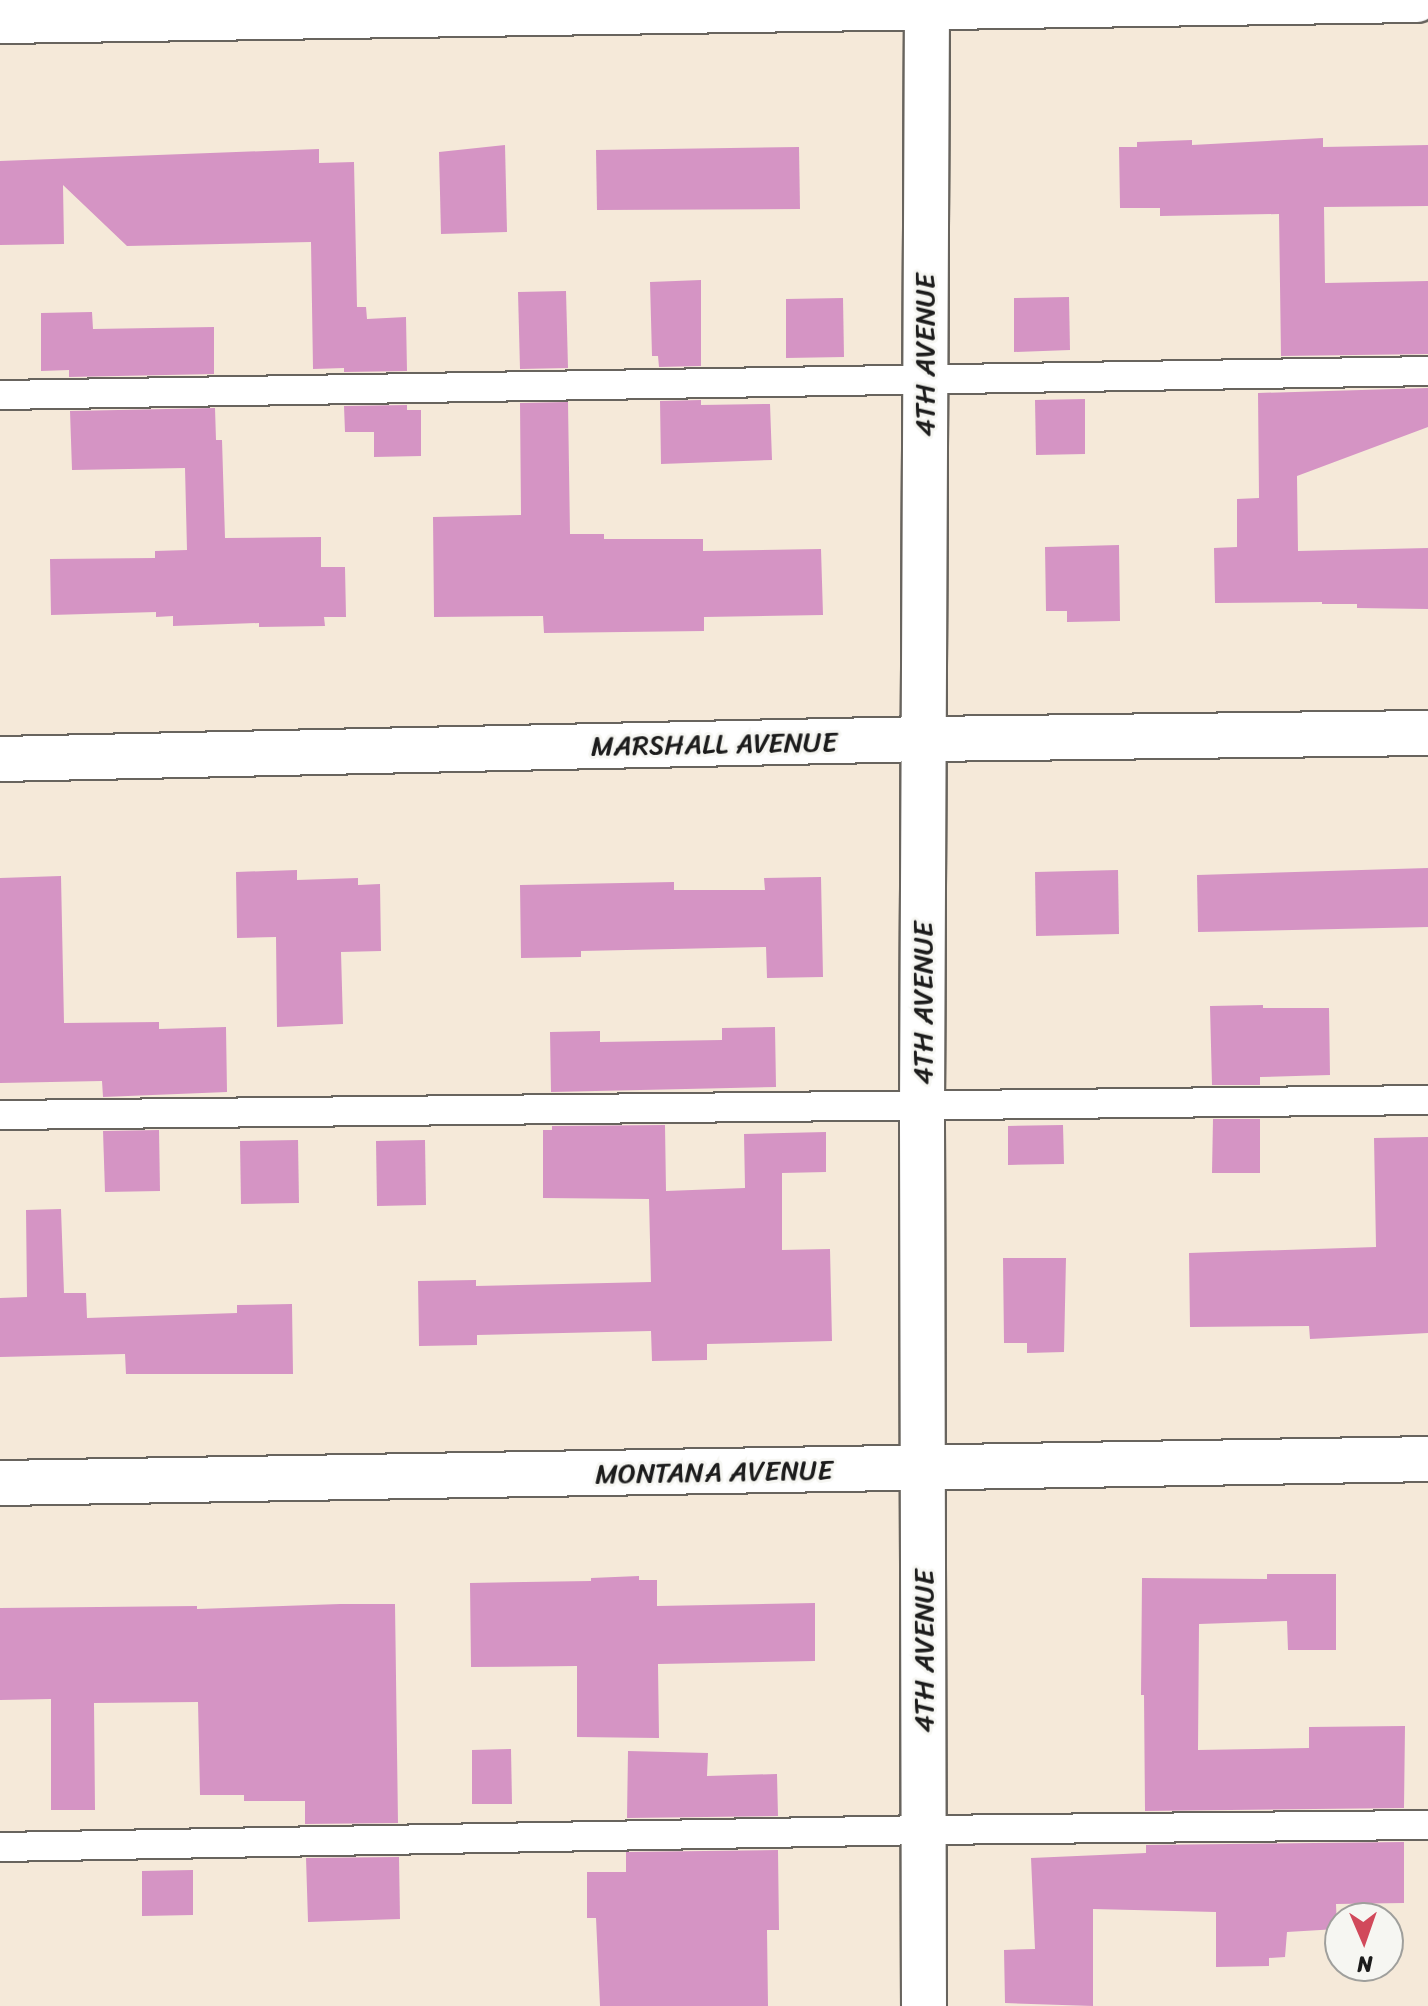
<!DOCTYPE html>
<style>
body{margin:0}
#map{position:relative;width:1428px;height:2006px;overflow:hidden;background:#f5e9d9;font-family:Sriracha,sans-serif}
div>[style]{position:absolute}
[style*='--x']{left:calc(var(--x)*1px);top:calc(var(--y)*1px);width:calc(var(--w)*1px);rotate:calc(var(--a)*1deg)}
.building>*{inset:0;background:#d594c4}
.roads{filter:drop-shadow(2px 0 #68645e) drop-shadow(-2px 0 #68645e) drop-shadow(0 2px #68645e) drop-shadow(0 -2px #68645e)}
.lane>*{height:28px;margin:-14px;padding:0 14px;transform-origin:14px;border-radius:14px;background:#fff}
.street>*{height:44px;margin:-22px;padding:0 22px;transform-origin:22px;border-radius:22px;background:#fff}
span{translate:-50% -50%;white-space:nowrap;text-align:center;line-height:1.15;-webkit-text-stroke:6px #f6f6f2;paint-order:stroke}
.street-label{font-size:28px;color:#1c1c1c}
.north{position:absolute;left:1324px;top:1902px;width:80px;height:80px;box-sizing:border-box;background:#f6f6f2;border:2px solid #9f9f9c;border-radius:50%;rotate:178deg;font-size:22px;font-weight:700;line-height:32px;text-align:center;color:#1c1c1c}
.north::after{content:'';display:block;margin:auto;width:28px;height:36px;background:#d1495b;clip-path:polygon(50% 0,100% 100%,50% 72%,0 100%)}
</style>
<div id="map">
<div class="building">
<i style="clip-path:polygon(1323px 138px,1323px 147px,1428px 145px,1428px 206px,1324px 207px,1325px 283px,1428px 281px,1428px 354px,1281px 356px,1279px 214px,1160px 216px,1160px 208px,1120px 208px,1119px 147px,1137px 147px,1137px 142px,1192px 140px,1192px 145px)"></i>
<i style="clip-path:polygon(505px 145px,507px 232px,441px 234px,439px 152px)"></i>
<i style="clip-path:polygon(799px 147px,800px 209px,597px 210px,596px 150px)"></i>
<i style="clip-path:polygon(319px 149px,319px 163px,354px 162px,357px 307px,366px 307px,367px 319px,406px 317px,407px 371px,344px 372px,344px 368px,313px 369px,311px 242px,127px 246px,63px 185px,64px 244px,0 245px,0 161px)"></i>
<i style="clip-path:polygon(701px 280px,701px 366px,659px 367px,658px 356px,652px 356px,650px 282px)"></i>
<i style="clip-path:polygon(566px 291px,568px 368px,520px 369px,518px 292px)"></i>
<i style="clip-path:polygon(1069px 297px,1070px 350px,1014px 352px,1014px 298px)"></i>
<i style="clip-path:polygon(843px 298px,844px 357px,786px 358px,786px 299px)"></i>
<i style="clip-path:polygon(92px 312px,93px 329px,214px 327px,214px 374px,69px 377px,69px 370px,41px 371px,41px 313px)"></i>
<i style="clip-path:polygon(1428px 388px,1428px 427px,1297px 476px,1298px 551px,1428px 548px,1428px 609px,1357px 608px,1357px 604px,1322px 604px,1322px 602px,1215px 603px,1214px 548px,1237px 547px,1237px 499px,1259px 498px,1258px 393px)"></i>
<i style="clip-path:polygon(1085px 399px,1085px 454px,1036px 455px,1035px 400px)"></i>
<i style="clip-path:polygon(701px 400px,701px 405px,770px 404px,772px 460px,661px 464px,660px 401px)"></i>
<i style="clip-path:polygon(568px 402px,570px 534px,604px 534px,604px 539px,703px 539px,703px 551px,821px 549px,823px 615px,704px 617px,704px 631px,544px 633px,543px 616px,434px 617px,433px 517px,521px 515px,520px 403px)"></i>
<i style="clip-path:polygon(407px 405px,407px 410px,421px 410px,421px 456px,374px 457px,374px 432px,345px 432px,344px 406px)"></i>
<i style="clip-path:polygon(215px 408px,216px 440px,222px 440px,225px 538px,321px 537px,321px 567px,345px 567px,346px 617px,324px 617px,325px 626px,259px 627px,259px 623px,173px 626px,173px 616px,156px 617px,156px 612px,51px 615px,50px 559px,155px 558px,155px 551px,187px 550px,185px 468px,72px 470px,70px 411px)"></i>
<i style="clip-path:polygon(1119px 545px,1120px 621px,1067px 622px,1067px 611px,1046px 611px,1045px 547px)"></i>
<i style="clip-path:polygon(1428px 868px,1428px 927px,1198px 932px,1197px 875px)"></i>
<i style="clip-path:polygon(297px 870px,297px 880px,358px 878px,358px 885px,380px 884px,381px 951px,341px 952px,343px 1024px,277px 1027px,276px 937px,237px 938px,236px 872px)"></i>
<i style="clip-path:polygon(1118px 870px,1119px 934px,1036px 936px,1035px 872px)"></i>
<i style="clip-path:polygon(61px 876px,64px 1023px,159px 1022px,159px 1029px,226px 1027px,227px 1092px,103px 1097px,102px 1081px,0 1083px,0 878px)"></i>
<i style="clip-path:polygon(821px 877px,823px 977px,767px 978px,766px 947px,581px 951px,581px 957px,521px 958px,520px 885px,674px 882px,674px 890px,765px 890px,764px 878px)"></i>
<i style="clip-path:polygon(1263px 1005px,1263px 1008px,1329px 1008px,1330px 1075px,1260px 1077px,1260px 1085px,1212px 1085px,1210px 1006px)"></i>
<i style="clip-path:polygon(775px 1027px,776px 1087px,551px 1092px,550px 1032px,600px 1031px,600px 1042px,722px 1040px,722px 1028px)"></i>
<i style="clip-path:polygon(1213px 1119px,1260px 1119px,1260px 1173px,1212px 1173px)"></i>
<i style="clip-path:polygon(665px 1125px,666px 1191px,745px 1188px,744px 1134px,826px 1132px,826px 1172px,782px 1173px,782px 1250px,830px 1249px,832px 1341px,707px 1344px,707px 1360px,652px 1361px,651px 1331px,477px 1335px,477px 1345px,419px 1346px,418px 1281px,476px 1280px,476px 1286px,651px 1282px,649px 1199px,543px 1198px,543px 1130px,552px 1130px,552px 1126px)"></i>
<i style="clip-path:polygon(1063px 1125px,1064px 1164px,1008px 1165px,1008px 1126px)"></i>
<i style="clip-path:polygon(159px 1130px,160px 1191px,105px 1192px,103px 1131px)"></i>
<i style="clip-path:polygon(1428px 1137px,1428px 1333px,1310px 1339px,1309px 1326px,1190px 1327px,1189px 1253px,1376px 1247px,1374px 1138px)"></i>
<i style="clip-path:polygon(298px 1140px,299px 1203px,241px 1204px,240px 1141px)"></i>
<i style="clip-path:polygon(425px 1140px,426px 1205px,377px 1206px,376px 1141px)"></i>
<i style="clip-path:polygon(61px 1209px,64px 1293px,86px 1293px,87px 1318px,237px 1313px,237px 1305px,292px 1304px,293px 1374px,126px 1374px,125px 1354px,0 1357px,0 1298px,27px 1297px,26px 1210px)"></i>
<i style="clip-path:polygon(1003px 1258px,1066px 1258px,1064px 1352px,1027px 1353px,1027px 1343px,1004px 1343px)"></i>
<i style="clip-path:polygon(1267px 1574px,1336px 1574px,1336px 1650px,1288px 1650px,1287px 1621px,1199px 1624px,1198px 1750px,1309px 1748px,1309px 1727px,1405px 1726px,1404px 1808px,1145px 1811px,1144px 1695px,1141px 1695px,1142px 1578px,1267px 1579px)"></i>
<i style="clip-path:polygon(639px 1576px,639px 1580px,657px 1580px,657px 1606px,815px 1603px,815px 1661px,658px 1664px,659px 1738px,577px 1737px,577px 1666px,471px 1667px,470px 1583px,591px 1581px,591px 1578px)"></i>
<i style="clip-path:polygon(340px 1604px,395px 1604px,398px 1823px,305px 1824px,305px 1801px,244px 1801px,244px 1795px,200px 1795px,198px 1702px,94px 1703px,95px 1810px,51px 1810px,51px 1699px,0 1700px,0 1608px,197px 1606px,197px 1609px)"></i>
<i style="clip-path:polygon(511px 1749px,512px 1804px,472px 1804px,472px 1750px)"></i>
<i style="clip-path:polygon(628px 1751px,708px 1753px,707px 1776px,777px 1774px,778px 1816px,627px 1818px)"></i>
<i style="clip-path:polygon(1404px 1842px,1404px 1903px,1336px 1904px,1337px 1929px,1287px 1932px,1285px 1957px,1269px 1958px,1269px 1966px,1216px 1967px,1216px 1912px,1093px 1909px,1093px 2006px,1005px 2003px,1004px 1950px,1035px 1949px,1031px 1858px,1146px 1853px,1146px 1845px)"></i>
<i style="clip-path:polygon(778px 1850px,779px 1930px,767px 1930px,768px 2006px,600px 2006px,596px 1918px,587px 1918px,587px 1872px,626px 1872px,626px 1852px)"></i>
<i style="clip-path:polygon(399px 1857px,400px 1919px,308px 1922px,306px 1858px)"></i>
<i style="clip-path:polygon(193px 1870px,193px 1915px,142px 1916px,142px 1871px)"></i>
</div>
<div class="roads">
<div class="lane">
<i style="--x:0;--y:395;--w:1428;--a:-0.96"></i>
<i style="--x:0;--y:1115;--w:1428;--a:-0.6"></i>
<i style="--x:0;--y:1847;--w:924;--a:-1.05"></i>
<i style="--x:924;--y:1830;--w:504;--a:-0.57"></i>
</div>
<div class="street">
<i style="--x:0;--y:21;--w:1417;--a:-0.85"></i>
<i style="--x:0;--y:759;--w:924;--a:-1.24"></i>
<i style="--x:924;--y:739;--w:504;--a:-0.68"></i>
<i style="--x:0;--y:1483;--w:1428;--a:-0.96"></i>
<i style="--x:924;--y:2006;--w:898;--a:-90.13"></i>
<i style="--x:922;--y:1108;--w:1108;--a:-89.74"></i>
</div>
</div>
<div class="street-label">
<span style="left:925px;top:355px;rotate:-90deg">4TH AVENUE</span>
<span style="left:714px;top:744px;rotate:-1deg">MARSHALL AVENUE</span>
<span style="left:923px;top:1003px;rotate:-90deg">4TH AVENUE</span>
<span style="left:714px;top:1472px;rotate:-1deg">MONTANA AVENUE</span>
<span style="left:924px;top:1651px;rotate:-90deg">4TH AVENUE</span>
</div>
<div class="north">N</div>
</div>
